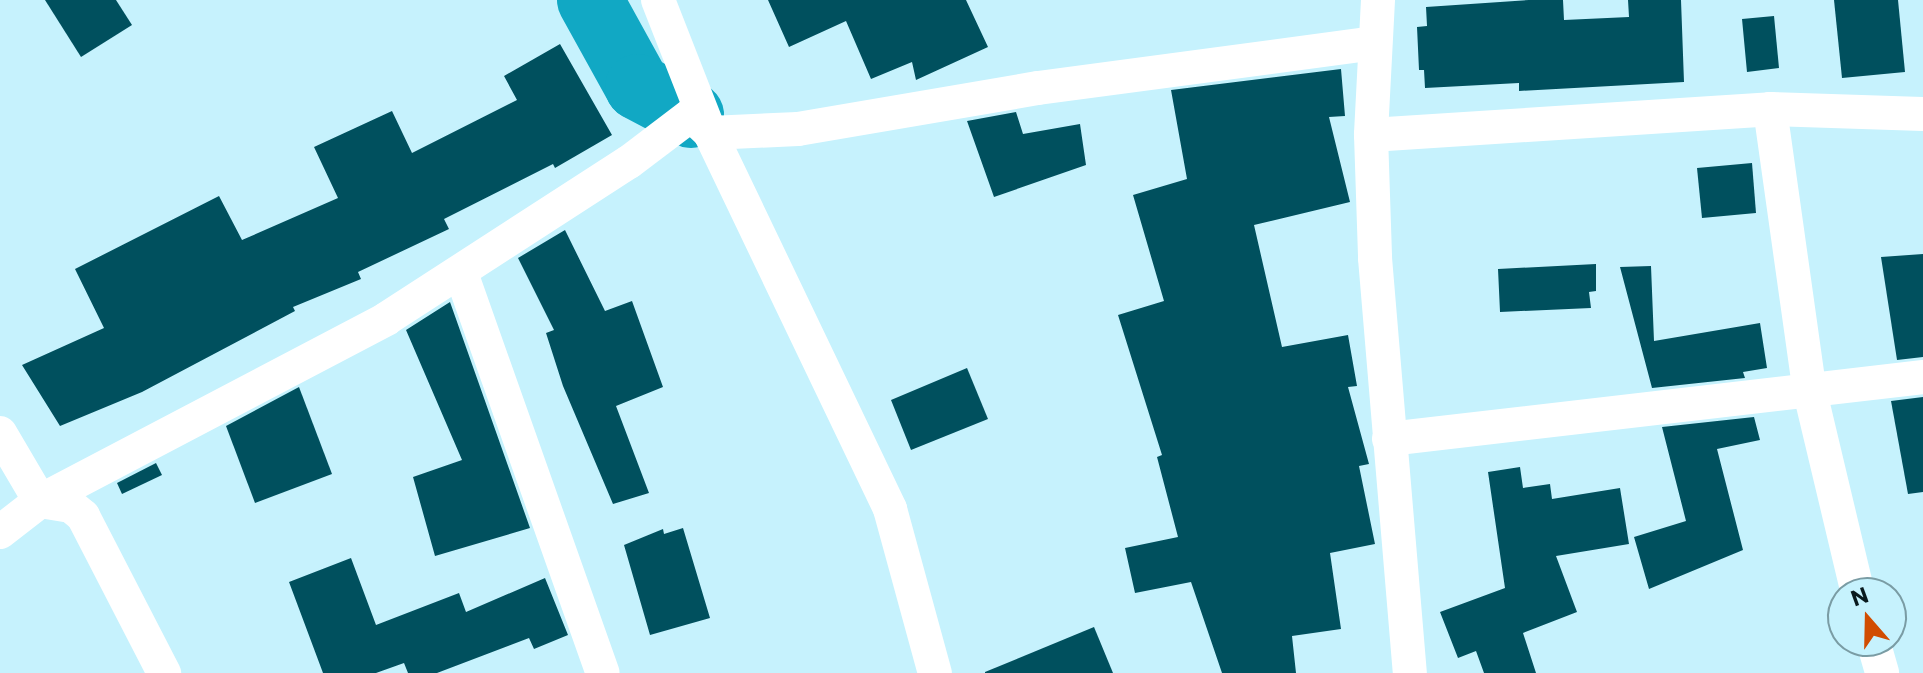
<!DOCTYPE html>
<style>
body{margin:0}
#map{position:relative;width:1923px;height:673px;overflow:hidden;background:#c6f2fd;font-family:Commissioner,sans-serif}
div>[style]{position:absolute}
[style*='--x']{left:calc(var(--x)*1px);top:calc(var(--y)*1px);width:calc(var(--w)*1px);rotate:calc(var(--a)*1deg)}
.river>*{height:66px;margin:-33px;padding:0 33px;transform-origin:33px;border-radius:33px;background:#11a8c4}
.building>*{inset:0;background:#00505e}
.street>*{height:34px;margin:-17px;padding:0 17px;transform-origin:17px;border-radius:17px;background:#fff}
span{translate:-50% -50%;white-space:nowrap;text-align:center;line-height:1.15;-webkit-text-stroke:8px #c6f2fd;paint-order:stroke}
.north{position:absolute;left:1827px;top:577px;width:80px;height:80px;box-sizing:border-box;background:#c6f2fd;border:2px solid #7a9ca4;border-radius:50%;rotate:340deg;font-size:22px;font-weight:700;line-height:32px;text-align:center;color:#091a1e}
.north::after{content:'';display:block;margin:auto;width:28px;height:36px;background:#d14d01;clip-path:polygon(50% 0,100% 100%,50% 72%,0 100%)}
</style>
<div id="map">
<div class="river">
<i style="--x:590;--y:0;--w:99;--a:61.1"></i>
<i style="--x:638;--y:87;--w:60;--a:27.8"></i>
</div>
<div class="building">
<i style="clip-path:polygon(45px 0,116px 0,132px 25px,81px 57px)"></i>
<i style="clip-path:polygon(768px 0,966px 0,988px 47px,916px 80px,912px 62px,871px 79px,846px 21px,789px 47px)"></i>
<i style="clip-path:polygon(1529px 0,1563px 0,1564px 20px,1629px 17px,1628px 0,1681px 0,1684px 82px,1519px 91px,1519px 83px,1425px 88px,1424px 70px,1419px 70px,1417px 27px,1427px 26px,1426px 7px)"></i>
<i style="clip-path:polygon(1834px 0,1898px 0,1905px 72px,1842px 78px)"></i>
<i style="clip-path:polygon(1774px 16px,1779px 68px,1747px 72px,1742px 19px)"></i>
<i style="clip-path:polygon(560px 44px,612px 135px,555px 168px,553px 164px,444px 219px,449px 229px,358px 272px,361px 279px,293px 307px,295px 311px,142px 392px,60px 426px,22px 365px,104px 328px,75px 269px,219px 196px,242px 240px,338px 198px,314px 147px,392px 111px,412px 153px,517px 100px,504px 76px)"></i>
<i style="clip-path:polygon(1341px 69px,1345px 116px,1329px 117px,1350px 202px,1254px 225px,1282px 347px,1348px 335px,1357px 386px,1348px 387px,1369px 464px,1359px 466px,1375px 544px,1330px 553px,1341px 629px,1292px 636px,1296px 673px,1222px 673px,1191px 582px,1135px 593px,1125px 548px,1178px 537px,1157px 457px,1162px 455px,1118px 315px,1164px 301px,1133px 195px,1187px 179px,1171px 90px)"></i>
<i style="clip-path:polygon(1016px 112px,1023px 134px,1080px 124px,1086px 165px,994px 197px,967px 121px)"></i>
<i style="clip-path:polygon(1752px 163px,1756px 213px,1702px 218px,1697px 168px)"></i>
<i style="clip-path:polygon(565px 230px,605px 311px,632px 301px,663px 387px,616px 406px,649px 493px,613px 504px,563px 386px,546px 333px,554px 330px,518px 258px)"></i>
<i style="clip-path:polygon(1923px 254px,1923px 357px,1897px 360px,1881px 257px)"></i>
<i style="clip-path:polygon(1596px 264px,1596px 291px,1589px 292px,1591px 308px,1500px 312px,1498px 269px)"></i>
<i style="clip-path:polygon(1651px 266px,1654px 341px,1760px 323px,1767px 368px,1743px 372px,1745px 378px,1652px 388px,1620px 267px)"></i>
<i style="clip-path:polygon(450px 302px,530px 528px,435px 556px,413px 477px,462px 460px,406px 330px)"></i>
<i style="clip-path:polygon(967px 368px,988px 419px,911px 450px,891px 400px)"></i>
<i style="clip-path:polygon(299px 387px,332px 474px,255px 503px,226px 426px)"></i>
<i style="clip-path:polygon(1923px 397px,1923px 492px,1908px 494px,1891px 401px)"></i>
<i style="clip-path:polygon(1754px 417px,1760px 440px,1717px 449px,1743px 550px,1649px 589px,1634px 537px,1686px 521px,1662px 427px)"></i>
<i style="clip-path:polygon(156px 463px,162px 475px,122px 494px,117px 483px)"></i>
<i style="clip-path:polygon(1520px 467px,1523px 488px,1550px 484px,1552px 499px,1620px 488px,1629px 544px,1556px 556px,1577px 612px,1523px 633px,1536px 673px,1484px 673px,1476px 651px,1458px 658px,1440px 612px,1505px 588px,1488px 472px)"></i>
<i style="clip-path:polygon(683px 528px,710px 618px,650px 635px,624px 545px,663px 529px,664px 534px)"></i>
<i style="clip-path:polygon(351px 558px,376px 625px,459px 593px,466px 612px,545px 578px,568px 635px,534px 649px,529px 638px,437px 673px,408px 673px,404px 663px,376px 673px,323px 673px,289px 582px)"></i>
<i style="clip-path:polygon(1094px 627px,1113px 673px,985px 673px,985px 672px)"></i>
</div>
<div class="street">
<i style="--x:658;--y:0;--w:143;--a:68.6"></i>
<i style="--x:710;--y:133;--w:417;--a:64.4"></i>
<i style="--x:890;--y:509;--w:170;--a:74.7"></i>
<i style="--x:1378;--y:0;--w:135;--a:93"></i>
<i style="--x:1371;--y:135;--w:123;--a:88.1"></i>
<i style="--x:1375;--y:258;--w:416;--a:85.2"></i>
<i style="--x:1770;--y:109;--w:282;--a:82"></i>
<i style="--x:1809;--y:388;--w:211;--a:76.6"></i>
<i style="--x:1371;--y:135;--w:400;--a:-3.7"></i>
<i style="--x:1770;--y:109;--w:153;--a:1.9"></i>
<i style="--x:461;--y:273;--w:424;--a:70.5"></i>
<i style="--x:0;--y:433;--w:79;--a:59.5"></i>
<i style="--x:40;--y:501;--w:31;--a:9"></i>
<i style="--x:71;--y:506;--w:16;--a:40"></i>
<i style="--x:83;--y:516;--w:177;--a:62.7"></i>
<i style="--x:1389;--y:439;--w:538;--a:-6.62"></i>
<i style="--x:0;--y:532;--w:51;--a:-37.8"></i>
<i style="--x:40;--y:501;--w:391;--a:-27.7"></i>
<i style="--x:386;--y:319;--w:289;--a:-32.9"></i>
<i style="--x:629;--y:162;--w:78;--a:-37.2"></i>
<i style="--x:691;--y:115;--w:26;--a:43"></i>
<i style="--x:710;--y:133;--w:88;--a:-2.6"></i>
<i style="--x:798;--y:129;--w:243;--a:-9.7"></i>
<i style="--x:1038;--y:88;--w:339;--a:-7.6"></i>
<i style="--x:1873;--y:641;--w:33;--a:74"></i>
</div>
<div class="north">N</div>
</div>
